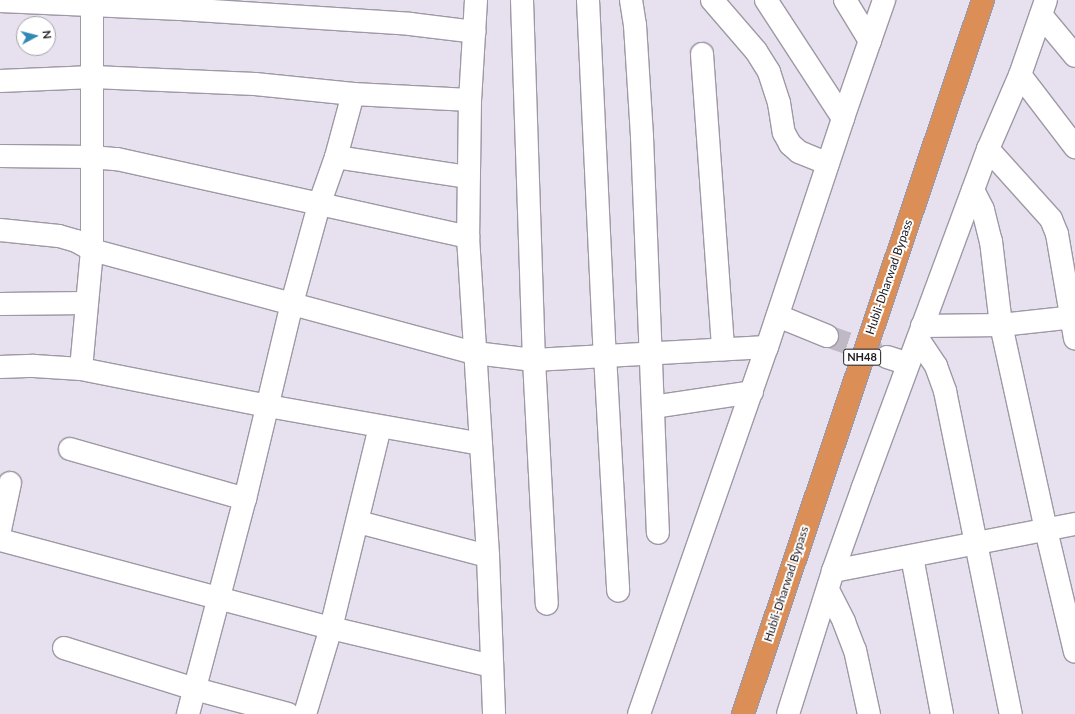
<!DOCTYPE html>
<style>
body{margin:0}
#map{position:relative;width:1075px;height:714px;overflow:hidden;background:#e7e0ee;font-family:Lato,sans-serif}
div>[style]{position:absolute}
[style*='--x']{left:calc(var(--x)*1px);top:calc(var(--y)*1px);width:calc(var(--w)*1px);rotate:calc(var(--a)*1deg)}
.minor-tunnel>*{height:22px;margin-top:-11px;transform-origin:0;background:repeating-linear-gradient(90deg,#bfb9c5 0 22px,transparent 0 33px)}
.roads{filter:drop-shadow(1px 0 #9f98a5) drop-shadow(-1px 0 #9f98a5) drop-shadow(0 1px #9f98a5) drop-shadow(0 -1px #9f98a5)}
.minor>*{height:22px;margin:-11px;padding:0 11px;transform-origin:11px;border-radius:11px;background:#fff}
.tertiary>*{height:22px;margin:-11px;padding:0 11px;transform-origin:11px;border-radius:11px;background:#fff}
.trunk>*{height:22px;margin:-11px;padding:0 11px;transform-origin:11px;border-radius:11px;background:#db8e56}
span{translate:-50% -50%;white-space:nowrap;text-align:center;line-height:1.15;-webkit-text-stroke:4px #fff;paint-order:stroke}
.shield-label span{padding:1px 3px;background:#fff;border:1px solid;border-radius:3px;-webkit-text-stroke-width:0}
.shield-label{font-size:11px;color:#1e1b20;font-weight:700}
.street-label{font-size:12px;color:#1e1b20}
.north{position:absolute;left:16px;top:16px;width:40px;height:40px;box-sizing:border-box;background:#fff;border:1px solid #a5a4a6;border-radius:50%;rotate:83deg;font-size:11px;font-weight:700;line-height:16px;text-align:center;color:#1e1b20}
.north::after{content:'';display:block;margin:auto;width:14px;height:18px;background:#3187b6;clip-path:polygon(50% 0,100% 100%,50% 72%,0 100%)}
</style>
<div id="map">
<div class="minor-tunnel">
<i style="--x:827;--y:336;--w:60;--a:19.3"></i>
</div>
<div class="roads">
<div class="minor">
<i style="--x:476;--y:0;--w:100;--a:93.4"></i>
<i style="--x:470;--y:100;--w:137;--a:90.8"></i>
<i style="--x:468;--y:237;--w:320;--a:86.4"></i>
<i style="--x:488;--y:556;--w:158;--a:87.8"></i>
<i style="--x:522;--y:0;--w:360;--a:88.1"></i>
<i style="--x:534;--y:360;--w:244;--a:87"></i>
<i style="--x:588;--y:0;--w:355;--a:87.3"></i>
<i style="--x:605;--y:355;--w:236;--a:86.8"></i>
<i style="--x:631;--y:0;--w:25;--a:81"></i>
<i style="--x:635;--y:25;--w:112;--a:86.4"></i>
<i style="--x:642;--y:137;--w:396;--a:87.7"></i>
<i style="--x:712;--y:0;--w:67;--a:49.2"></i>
<i style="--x:756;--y:51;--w:25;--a:58"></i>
<i style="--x:769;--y:72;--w:33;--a:72"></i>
<i style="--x:779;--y:103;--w:30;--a:81"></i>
<i style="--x:784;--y:133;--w:13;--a:61"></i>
<i style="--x:790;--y:144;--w:12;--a:42"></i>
<i style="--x:799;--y:152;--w:31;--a:22"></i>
<i style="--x:766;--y:0;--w:141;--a:56.9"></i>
<i style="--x:845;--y:0;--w:48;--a:58.6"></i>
<i style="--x:0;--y:1;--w:181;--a:2.5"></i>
<i style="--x:181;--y:9;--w:229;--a:3.7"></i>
<i style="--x:410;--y:24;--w:65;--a:7"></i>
<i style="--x:1041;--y:15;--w:53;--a:50.3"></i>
<i style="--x:702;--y:54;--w:296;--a:85.9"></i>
<i style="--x:1020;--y:75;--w:91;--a:52.6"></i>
<i style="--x:0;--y:81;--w:93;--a:-2.5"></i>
<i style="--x:93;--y:77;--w:162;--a:2.5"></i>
<i style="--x:255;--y:84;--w:99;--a:5.8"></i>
<i style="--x:353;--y:94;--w:117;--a:2.9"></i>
<i style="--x:988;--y:149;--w:94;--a:48"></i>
<i style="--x:1051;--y:219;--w:16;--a:68"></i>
<i style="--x:1057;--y:234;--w:106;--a:80.2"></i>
<i style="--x:0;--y:156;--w:92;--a:0.6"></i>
<i style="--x:92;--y:157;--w:25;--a:5"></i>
<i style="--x:117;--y:159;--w:360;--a:12.5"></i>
<i style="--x:336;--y:157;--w:134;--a:8.6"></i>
<i style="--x:973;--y:190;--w:22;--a:63"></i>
<i style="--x:983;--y:210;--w:32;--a:76"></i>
<i style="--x:991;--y:241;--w:85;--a:83.2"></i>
<i style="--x:1001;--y:325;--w:210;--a:77.6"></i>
<i style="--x:1046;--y:530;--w:125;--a:76.6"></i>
<i style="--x:0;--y:230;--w:59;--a:5.8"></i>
<i style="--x:59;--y:236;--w:18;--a:16"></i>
<i style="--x:76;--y:241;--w:18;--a:29"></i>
<i style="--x:92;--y:250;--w:397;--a:15.1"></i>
<i style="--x:475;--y:353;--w:59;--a:6.8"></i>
<i style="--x:534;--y:360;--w:233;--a:-3.2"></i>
<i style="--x:0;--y:304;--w:87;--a:-0.7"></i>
<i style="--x:778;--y:316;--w:53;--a:22.2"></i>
<i style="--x:922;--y:326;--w:79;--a:-0.7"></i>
<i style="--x:1001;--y:325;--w:74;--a:-6.2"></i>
<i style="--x:918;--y:339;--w:32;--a:56"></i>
<i style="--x:936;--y:366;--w:27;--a:70"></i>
<i style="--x:945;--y:391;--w:330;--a:78.5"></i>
<i style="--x:887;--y:357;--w:22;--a:18"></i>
<i style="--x:0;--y:367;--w:34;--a:-2"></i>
<i style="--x:34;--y:366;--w:47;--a:3.7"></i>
<i style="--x:81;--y:369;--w:191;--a:11.2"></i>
<i style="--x:268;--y:406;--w:216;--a:10.1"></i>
<i style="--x:81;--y:369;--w:120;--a:-84.7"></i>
<i style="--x:92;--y:250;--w:250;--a:-90"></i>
<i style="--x:653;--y:407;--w:100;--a:-8.6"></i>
<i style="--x:70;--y:449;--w:182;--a:15.9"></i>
<i style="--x:358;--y:522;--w:134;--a:14.7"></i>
<i style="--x:0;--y:530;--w:48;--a:-78"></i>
<i style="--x:0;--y:540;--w:342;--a:14.9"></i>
<i style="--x:331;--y:628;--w:165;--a:13.3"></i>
<i style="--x:912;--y:557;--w:160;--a:79.2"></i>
<i style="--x:833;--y:571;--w:247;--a:-11"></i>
<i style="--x:828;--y:590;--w:36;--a:63"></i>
<i style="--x:844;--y:622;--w:30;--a:69"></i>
<i style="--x:855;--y:650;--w:66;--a:77.7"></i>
<i style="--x:64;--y:648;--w:137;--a:17.4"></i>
<i style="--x:195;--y:689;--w:96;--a:15"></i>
<i style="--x:188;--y:714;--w:222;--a:-75.2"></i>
<i style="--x:245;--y:499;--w:202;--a:-76.5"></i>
<i style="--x:292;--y:303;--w:102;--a:-74.6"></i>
<i style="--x:319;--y:205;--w:51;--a:-70.5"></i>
<i style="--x:336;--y:157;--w:65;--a:-74.9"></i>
<i style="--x:305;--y:714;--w:90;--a:-73.2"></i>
<i style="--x:331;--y:628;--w:207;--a:-76.3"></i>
</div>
<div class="tertiary">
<i style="--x:639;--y:714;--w:389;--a:-70.8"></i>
<i style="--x:767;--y:347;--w:241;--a:-71.6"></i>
<i style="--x:843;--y:118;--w:125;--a:-70.8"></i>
<i style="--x:788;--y:714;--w:150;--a:-72.5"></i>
<i style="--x:833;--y:571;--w:89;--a:-70.3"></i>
<i style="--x:863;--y:487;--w:360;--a:-69.7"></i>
<i style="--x:988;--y:149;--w:81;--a:-66.6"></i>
<i style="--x:1020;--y:75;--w:79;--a:-70.9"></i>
</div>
<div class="trunk">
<i style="--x:743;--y:714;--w:753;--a:-71.42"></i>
</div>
</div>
<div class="shield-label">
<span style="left:862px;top:357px">NH48</span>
</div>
<div class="street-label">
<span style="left:889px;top:277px;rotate:-71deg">Hubli-Dharwad Bypass</span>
<span style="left:786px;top:584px;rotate:-72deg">Hubli-Dharwad Bypass</span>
</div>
<div class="north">N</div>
</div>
